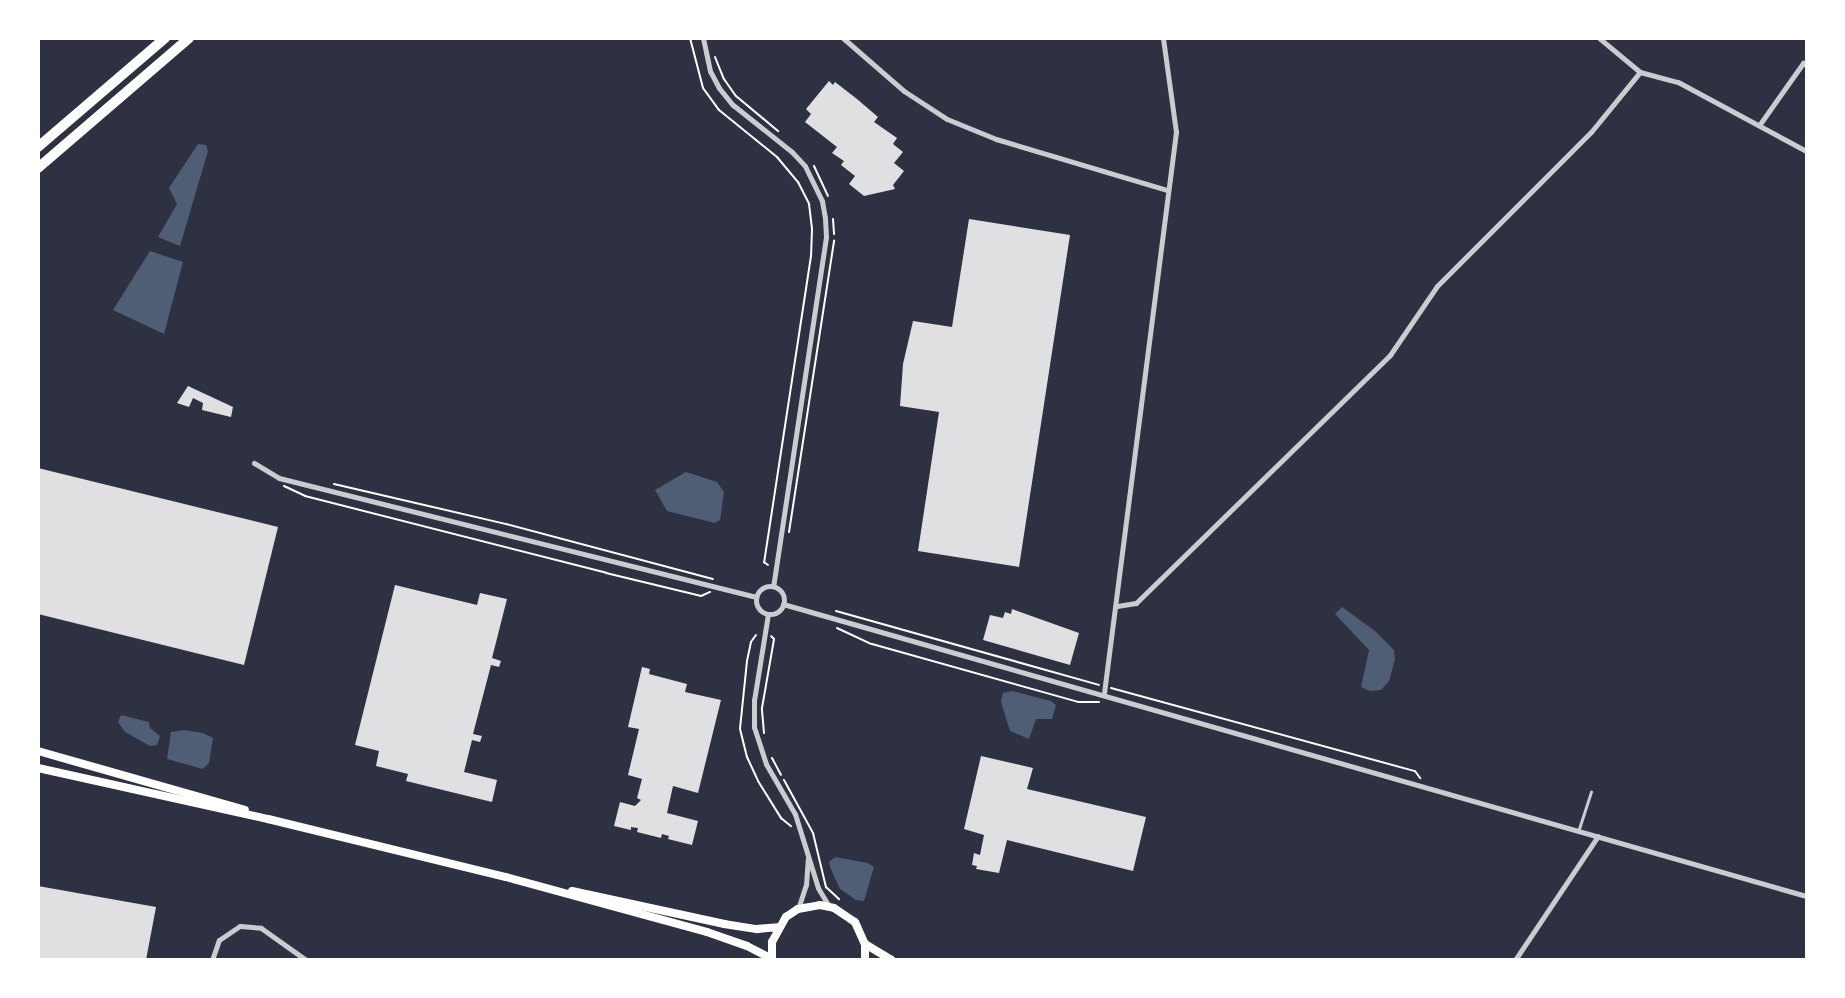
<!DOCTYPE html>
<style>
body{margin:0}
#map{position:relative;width:1845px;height:998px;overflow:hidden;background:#2d3142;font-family:Montserrat,sans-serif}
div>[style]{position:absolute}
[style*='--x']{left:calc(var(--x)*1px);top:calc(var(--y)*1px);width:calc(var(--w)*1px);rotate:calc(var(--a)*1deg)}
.water>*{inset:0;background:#4f5d75}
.building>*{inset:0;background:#e0e0e3}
.path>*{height:2px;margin:-1px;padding:0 1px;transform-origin:1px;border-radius:1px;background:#fff}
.service>*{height:2.5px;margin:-1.25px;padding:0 1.25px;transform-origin:1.25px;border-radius:1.25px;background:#caccd0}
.minor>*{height:5px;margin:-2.5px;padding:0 2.5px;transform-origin:2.5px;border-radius:2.5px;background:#caccd0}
.minor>.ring{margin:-2.5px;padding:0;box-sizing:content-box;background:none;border:5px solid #caccd0;border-radius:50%}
.primary>*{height:8px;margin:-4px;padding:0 4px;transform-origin:4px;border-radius:4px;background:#fff}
.motorway>*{height:10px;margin:-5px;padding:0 5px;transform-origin:5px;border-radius:5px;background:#fff}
span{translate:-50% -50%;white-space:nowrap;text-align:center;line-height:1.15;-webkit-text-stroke:5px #fff;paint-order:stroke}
.frame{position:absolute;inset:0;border:40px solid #fff;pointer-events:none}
</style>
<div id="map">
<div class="water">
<i style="clip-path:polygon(198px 144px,206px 145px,208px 151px,180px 246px,158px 237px,177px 204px,169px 188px)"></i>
<i style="clip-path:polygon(150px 251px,183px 262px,164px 334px,113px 310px)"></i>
<i style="clip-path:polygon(686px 472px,717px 482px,724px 492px,720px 520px,715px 523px,667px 511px,655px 490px)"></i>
<i style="clip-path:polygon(1342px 607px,1375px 631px,1394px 650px,1395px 659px,1389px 681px,1381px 690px,1370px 691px,1361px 687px,1369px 650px,1335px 614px)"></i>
<i style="clip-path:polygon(1012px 691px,1051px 701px,1056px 705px,1052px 719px,1036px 719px,1029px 739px,1010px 731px,1001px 702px,1003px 693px)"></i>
<i style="clip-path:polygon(121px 715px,149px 722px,150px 728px,160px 736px,157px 745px,150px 746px,125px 732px,118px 722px)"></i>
<i style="clip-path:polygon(184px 730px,203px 733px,213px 738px,209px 763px,203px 769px,167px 759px,171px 732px)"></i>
<i style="clip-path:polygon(835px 857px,868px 863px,874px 867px,864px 901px,856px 900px,840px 889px,830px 867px,829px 862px)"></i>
</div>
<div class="building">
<i style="clip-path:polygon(829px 81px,833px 85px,835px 82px,857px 99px,878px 117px,874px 122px,897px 138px,893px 144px,903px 152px,894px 163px,904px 171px,893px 185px,895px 189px,864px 196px,849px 184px,855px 176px,841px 165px,844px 161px,832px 153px,837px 147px,805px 122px,811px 114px,806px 109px)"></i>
<i style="clip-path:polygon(969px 219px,1070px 235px,1019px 567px,918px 551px,939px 412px,900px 406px,903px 364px,913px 321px,952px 327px)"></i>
<i style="clip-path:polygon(188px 386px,233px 407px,231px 417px,202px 410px,203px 403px,193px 398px,189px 407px,177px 403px)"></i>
<i style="clip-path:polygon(38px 468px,278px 527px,244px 665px,38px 614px)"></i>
<i style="clip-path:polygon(395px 585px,477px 605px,480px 593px,507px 599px,492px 658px,501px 661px,499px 667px,491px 665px,473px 734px,482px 736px,480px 742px,472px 740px,464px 772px,497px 780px,492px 802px,406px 781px,408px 774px,376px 766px,379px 751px,355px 745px)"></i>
<i style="clip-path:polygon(1012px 609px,1079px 633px,1070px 665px,983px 640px,990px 615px,1003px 618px,1005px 612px,1011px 614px)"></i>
<i style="clip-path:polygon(642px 667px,650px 669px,649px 674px,687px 684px,685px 692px,721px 700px,698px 793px,673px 786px,667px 813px,698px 821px,692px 845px,668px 839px,669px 836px,662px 834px,661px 838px,637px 832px,638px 828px,631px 827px,631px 830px,614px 826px,620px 802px,635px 806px,641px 800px,637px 798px,642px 779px,628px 775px,639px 729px,628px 727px)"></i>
<i style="clip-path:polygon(981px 756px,1033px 768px,1027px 789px,1146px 817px,1133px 871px,1007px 840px,999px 873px,976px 869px,977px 866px,972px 865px,974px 853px,980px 855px,984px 835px,964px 829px)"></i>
<i style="clip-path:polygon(38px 886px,156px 907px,146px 960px,38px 960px)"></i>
</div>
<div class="path">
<i style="--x:690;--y:38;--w:52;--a:75.4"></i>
<i style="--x:703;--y:88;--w:27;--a:54"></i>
<i style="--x:719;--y:110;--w:75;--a:39"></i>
<i style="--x:777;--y:157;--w:33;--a:50"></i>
<i style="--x:798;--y:182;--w:25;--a:63"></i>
<i style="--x:809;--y:204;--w:25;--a:83"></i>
<i style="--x:812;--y:229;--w:27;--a:92"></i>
<i style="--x:811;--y:256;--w:310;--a:98.7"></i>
<i style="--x:764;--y:562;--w:5;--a:37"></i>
<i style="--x:715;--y:57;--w:24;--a:68"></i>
<i style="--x:724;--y:79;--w:21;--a:55"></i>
<i style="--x:736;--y:96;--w:55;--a:39.8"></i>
<i style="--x:814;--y:166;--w:33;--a:65"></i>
<i style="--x:833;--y:219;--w:15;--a:86"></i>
<i style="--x:334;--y:484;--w:177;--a:13.1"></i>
<i style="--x:506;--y:524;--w:214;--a:14.9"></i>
<i style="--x:284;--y:486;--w:23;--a:25"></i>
<i style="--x:305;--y:496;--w:311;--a:14.3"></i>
<i style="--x:606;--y:573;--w:98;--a:13.6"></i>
<i style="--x:701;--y:596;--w:10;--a:-24"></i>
<i style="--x:789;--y:532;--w:295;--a:-81.2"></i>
<i style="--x:836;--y:611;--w:273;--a:15.7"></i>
<i style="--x:837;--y:628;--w:38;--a:25"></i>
<i style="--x:872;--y:644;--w:214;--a:15.7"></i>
<i style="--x:1078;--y:702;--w:21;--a:0"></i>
<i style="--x:756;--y:635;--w:9;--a:126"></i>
<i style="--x:751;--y:642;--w:19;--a:102"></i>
<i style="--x:747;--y:661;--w:68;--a:95.9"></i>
<i style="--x:740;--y:729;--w:29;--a:76"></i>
<i style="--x:747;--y:757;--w:26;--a:65"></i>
<i style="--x:758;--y:781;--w:44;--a:58.1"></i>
<i style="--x:781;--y:818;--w:13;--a:39"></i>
<i style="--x:1111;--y:688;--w:315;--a:15.3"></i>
<i style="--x:1415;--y:771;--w:9;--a:54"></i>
<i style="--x:764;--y:733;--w:25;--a:-95"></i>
<i style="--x:762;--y:708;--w:70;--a:-80.1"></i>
<i style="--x:774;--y:639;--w:4;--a:-135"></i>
<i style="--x:772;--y:758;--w:19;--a:62"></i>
<i style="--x:784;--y:780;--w:60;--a:61.3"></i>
<i style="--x:813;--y:833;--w:56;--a:76.5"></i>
<i style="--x:826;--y:887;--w:18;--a:43"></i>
</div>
<div class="service">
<i style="--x:1578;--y:832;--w:42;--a:-72"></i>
</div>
<div class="minor">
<i style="--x:703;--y:38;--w:34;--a:78"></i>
<i style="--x:710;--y:71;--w:19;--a:62"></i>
<i style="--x:719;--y:88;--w:22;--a:51"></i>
<i style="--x:733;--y:105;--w:75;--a:38.5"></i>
<i style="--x:792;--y:152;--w:19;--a:47"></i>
<i style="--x:805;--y:166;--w:39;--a:64"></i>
<i style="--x:822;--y:201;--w:17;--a:80"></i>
<i style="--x:825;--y:218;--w:19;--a:87"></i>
<i style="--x:826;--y:237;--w:353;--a:98.6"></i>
<i style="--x:843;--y:38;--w:81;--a:41"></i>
<i style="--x:904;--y:91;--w:51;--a:33.1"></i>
<i style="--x:947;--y:119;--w:53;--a:22.2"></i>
<i style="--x:996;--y:139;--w:178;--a:16.6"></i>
<i style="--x:1640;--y:72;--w:39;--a:15"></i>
<i style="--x:1678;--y:82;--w:145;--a:28.3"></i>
<i style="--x:1760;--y:124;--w:75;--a:-54.8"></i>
<i style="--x:1803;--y:63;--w:4;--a:34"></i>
<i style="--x:254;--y:463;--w:29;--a:31"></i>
<i style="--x:279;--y:478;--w:492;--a:14"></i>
<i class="ring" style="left:756px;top:586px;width:23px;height:23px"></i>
<i style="--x:783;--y:604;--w:1064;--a:15.93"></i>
<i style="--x:1117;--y:606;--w:19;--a:-9"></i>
<i style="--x:1136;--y:603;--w:355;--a:-44.3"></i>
<i style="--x:1390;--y:355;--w:83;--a:-55.7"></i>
<i style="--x:1437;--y:286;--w:218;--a:-45"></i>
<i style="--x:1591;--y:132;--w:77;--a:-50.8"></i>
<i style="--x:1640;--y:72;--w:53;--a:-140.3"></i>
<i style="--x:768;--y:614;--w:87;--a:99.2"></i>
<i style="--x:754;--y:700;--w:27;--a:90"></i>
<i style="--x:754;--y:727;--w:39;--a:72"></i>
<i style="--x:766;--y:764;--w:58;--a:59.9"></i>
<i style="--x:795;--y:814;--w:77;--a:72.7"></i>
<i style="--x:818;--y:888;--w:21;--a:59"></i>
<i style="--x:1104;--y:693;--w:566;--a:-82.69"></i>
<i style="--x:1176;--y:132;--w:95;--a:-97.9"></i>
<i style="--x:798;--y:909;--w:25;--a:-72"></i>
<i style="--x:806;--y:885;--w:26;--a:-86"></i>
<i style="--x:212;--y:960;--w:21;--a:-71"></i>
<i style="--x:219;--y:940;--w:25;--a:-34"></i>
<i style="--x:240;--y:926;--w:21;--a:5"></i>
<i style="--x:261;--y:928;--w:55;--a:35.4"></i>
<i style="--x:1515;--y:960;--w:149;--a:-56.2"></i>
</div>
<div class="primary">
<i style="--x:38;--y:751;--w:215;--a:15.9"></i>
<i style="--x:38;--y:768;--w:236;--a:12.5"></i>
<i style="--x:268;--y:819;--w:245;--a:13.7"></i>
<i style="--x:506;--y:877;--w:208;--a:15.3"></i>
<i style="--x:707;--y:932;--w:42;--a:19.3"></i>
<i style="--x:747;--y:946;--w:28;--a:27"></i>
<i style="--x:572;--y:891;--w:156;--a:12.2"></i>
<i style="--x:724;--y:924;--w:33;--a:9"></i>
<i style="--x:757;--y:929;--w:21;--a:-5"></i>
<i style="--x:865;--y:944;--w:31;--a:31"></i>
<i style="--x:772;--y:960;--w:18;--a:-90"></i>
<i style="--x:772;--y:942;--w:29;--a:-61"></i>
<i style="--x:786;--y:917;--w:14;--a:-34"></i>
<i style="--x:798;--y:909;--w:22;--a:-10"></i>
<i style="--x:820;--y:905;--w:14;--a:12"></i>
<i style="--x:834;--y:908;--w:25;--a:34"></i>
<i style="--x:855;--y:922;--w:24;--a:66"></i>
<i style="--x:865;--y:944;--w:16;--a:90"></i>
</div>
<div class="motorway">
<i style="--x:38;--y:147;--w:167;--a:-40.6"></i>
<i style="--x:38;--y:168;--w:199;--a:-40.7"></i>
</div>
<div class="frame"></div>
</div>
